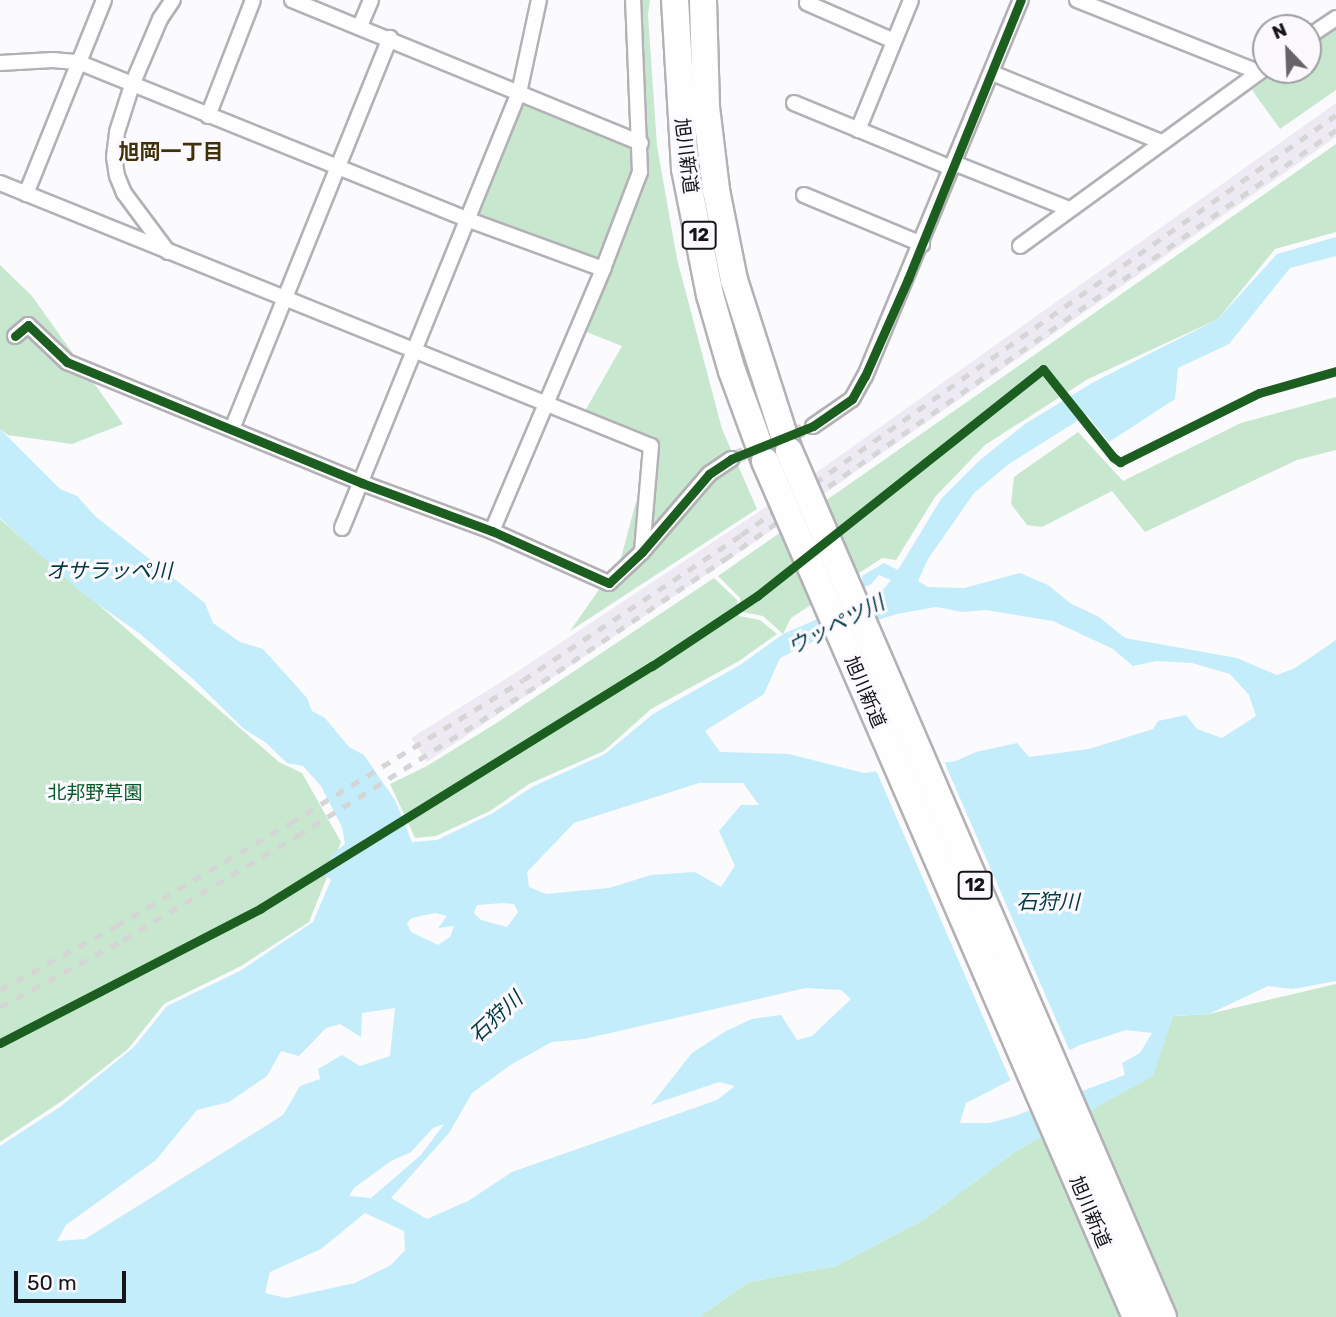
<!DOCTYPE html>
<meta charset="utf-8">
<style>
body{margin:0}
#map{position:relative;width:1336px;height:1317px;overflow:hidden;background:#fbfafd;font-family:Rubik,"Noto Sans JP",sans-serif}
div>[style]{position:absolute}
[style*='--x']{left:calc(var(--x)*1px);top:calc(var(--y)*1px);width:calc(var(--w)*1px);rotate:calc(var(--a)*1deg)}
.built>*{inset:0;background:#eeeaf4}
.green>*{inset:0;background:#c7e8cf}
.water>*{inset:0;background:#c3edfa}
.pier>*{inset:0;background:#fbfafd}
.street-tunnel>*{height:14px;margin-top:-7px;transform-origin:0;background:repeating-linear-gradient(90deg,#d8d8db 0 14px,transparent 0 21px)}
.roads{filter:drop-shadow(2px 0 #b3b1b5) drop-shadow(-2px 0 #b3b1b5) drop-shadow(0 2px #b3b1b5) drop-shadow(0 -2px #b3b1b5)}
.street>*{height:14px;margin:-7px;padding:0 7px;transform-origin:7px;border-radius:7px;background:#fefeff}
.highway>*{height:26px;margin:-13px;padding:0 13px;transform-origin:13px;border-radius:13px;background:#fefeff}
.rail>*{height:4.5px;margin-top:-2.25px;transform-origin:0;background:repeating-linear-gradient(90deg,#d5d5d5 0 9px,transparent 0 18px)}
.bridges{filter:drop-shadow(2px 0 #b3b1b5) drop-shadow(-2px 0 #b3b1b5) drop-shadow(0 2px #b3b1b5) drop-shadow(0 -2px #b3b1b5)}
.highway-bridge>*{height:26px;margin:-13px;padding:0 13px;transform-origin:13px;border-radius:13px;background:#fefeff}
.cycleway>*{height:9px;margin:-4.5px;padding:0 4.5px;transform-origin:4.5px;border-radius:4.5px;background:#1b5e20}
span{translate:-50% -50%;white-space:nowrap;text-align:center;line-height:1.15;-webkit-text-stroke:6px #fbf9fe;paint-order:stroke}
.shield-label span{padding:2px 5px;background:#fbf9fe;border:2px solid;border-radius:5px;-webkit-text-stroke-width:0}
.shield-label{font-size:18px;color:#151418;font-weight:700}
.street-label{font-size:19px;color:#151418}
.park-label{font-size:19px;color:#055b27}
.neighbourhood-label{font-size:21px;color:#413107;font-weight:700}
.water-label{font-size:21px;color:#003843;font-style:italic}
.north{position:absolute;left:1252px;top:14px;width:70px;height:70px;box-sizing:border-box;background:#fbf9fe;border:2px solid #9f9da2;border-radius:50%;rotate:337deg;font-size:19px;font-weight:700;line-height:28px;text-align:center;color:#151418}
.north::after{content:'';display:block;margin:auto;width:24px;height:32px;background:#666468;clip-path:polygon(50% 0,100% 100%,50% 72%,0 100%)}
.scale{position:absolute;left:14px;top:1271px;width:112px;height:32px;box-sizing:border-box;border:4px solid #151418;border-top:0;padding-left:9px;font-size:21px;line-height:24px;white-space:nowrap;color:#151418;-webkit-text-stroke:5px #fbf9fe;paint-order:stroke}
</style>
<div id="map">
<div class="built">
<i style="clip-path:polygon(1336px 103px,1336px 137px,749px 546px,427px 762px,411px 738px,509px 677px,793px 489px)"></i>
</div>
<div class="green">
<i style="clip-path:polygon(637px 0,650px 0,648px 15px,657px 146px,677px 259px,722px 429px,757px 509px,570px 631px,621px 558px,635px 505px,659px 445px,585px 411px,622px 346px,584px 331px,610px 268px,478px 218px,523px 105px,645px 149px)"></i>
<i style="clip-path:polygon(1336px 29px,1336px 90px,1280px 129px,1252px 90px,1279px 70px,1308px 70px,1308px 49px)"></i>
<i style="clip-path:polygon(1336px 144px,1336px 232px,1275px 249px,1218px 319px,1088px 379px,985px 445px,935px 497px,896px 560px,882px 558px,791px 618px,783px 634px,763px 616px,742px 612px,740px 598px,718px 576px)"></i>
<i style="clip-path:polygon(0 265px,32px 296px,123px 424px,72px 444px,8px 435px,0 429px)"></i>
<i style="clip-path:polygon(1336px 397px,1336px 450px,1297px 460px,1145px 532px,1112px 491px,1042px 527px,1027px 525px,1011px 504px,1014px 477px,1078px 432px,1123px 481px,1241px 423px)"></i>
<i style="clip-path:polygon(0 519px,279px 762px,302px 773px,341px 842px,309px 922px,241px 966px,164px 1004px,128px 1049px,62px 1101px,0 1142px)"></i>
<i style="clip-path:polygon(714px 578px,737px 600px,739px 616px,760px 620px,777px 634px,739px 661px,651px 709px,604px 751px,529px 784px,490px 811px,436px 836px,415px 838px,390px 784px,427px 766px,498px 722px)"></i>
<i style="clip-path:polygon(1336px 984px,1336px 1317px,699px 1317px,749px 1282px,836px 1266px,925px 1219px,1016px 1151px,1152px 1076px,1173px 1016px,1209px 1014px)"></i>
</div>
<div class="water">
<i style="clip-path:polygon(evenodd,1336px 237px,1336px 256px,1290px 268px,1229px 344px,1178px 368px,1175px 399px,1109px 442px,1087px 415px,1009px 464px,974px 493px,928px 559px,918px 581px,928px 587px,964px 588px,1020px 573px,1048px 585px,1070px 603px,1099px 617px,1125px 638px,1237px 658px,1277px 675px,1295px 668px,1336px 640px,1336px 981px,1293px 989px,1268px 986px,1209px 1014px,1173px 1016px,1153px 1076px,1016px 1151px,925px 1219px,836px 1266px,749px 1282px,699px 1317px,0 1317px,0 1146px,60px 1107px,134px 1047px,167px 1006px,240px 971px,313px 922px,331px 880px,325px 874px,332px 855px,345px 844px,342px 827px,321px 786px,303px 766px,287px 763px,265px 742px,244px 729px,193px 679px,139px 633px,82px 593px,0 518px,0 429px,60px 489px,77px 496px,95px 516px,205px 603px,213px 623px,240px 642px,263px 649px,307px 698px,312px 711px,325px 718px,349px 747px,364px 755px,395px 800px,412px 842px,437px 840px,493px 813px,532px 787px,605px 754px,653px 714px,740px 665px,783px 634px,882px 591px,891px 580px,879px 575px,870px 585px,863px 587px,862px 576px,884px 563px,898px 570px,941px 499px,980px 460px,1025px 424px,1092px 383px,1218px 319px,1277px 254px,1336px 237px,936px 607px,963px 612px,986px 610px,1053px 621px,1113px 649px,1133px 666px,1156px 661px,1192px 663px,1230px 674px,1249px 695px,1256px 716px,1222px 738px,1197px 729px,1186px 715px,1158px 721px,1153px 729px,1089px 749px,1029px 757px,1017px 743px,976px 752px,956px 761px,864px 773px,789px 754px,720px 752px,705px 731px,764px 694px,780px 658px,818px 639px,897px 614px,936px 607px,1336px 237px,699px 783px,743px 783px,759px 805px,741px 805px,719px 831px,735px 866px,721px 887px,695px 872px,651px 875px,609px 888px,546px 894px,529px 887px,527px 872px,574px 823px,699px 783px,1336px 237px,503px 903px,514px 904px,518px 912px,507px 927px,481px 920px,474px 913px,477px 905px,503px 903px,1336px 237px,435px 913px,447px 916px,438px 928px,454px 926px,450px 937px,438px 945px,411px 932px,407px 923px,412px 918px,435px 913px,1336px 237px,806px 988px,841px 990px,851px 999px,812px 1036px,797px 1040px,781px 1015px,752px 1019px,726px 1031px,692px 1053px,651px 1105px,719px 1082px,735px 1086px,717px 1100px,512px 1172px,468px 1201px,427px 1219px,391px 1198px,449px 1133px,472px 1093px,512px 1064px,552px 1042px,584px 1039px,806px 988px,1336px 237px,395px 1008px,390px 1056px,360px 1066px,342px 1055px,318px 1069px,320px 1079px,300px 1086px,283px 1115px,85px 1239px,57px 1241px,66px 1225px,156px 1160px,197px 1110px,229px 1102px,267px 1076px,281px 1051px,299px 1056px,326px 1028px,340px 1024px,361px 1037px,362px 1013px,395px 1008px,1336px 237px,1126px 1030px,1152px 1033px,1140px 1053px,1122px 1063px,1125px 1075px,1012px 1117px,989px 1123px,960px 1123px,966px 1103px,1080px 1045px,1126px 1030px,1336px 237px,444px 1124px,421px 1155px,371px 1198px,349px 1196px,354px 1188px,391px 1161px,411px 1152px,433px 1128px,444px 1124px,1336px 237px,365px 1213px,404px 1231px,405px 1250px,391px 1265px,355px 1283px,286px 1298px,265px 1293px,270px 1272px,321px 1249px,365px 1213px)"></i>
</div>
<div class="pier">
<i style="clip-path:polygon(943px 759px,1071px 1054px,1013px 1086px,875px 768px)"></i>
</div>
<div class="street-tunnel">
<i style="--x:731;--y:459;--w:88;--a:-21.9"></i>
</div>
<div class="roads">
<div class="street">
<i style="--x:292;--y:0;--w:377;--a:22.3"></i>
<i style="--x:808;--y:0;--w:3;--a:108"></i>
<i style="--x:807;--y:3;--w:95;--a:23.6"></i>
<i style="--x:1077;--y:0;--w:195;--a:21.7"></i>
<i style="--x:360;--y:26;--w:28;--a:-67"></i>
<i style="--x:1308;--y:37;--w:34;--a:-34"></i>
<i style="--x:0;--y:63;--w:53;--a:-3.2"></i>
<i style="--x:53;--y:60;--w:25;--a:5"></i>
<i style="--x:78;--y:62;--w:422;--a:22"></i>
<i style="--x:469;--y:220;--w:143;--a:20.1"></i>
<i style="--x:992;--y:73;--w:183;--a:22.2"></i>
<i style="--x:794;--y:103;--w:171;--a:22.4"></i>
<i style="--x:208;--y:116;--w:124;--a:-68.8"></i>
<i style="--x:858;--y:130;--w:140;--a:-67.8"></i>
<i style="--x:954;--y:163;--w:124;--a:21.8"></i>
<i style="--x:0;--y:183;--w:702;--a:22"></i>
<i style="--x:651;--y:446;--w:106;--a:94.9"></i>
<i style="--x:26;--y:194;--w:209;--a:-68.1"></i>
<i style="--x:804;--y:195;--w:128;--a:22.6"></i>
<i style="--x:1020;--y:246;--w:304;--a:-36"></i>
<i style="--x:168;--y:252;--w:74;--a:-126.7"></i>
<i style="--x:124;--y:193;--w:18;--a:-112"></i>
<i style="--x:117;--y:176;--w:19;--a:-99"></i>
<i style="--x:114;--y:157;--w:25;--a:-83"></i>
<i style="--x:117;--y:132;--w:49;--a:-72.3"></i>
<i style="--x:132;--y:85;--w:72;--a:-67"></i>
<i style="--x:160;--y:19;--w:23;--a:-56"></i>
<i style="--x:15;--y:336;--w:17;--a:-40"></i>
<i style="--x:28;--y:325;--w:54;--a:43.5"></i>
<i style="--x:67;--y:362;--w:319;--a:22.3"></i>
<i style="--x:362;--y:483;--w:139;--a:20.3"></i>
<i style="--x:492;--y:531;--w:128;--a:24"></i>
<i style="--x:609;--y:583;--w:45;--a:-43.2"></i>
<i style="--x:642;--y:552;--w:103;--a:-49.3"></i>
<i style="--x:709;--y:474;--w:27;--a:-34"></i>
<i style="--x:813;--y:426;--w:47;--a:-34.7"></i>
<i style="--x:852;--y:399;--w:26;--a:-61"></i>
<i style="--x:865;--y:376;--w:407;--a:-67.5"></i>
<i style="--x:232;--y:429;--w:422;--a:-68"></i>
<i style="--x:342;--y:528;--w:470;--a:-67.9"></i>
<i style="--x:519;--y:93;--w:95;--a:-77.9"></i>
<i style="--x:492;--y:531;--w:285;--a:-67"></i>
<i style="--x:603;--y:269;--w:104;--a:-69.1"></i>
<i style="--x:640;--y:172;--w:172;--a:-92.3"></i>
</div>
<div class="highway">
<i style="--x:675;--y:0;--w:169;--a:86.6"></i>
<i style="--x:685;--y:169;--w:128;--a:78.8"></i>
<i style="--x:710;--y:295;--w:79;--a:73.9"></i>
<i style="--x:732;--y:371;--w:96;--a:69.9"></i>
<i style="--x:703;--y:0;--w:107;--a:88.4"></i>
<i style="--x:706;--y:107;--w:84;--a:83.1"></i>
<i style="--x:716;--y:190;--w:92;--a:78.7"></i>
<i style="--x:734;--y:280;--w:180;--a:72.2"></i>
</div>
</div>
<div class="rail">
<i style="--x:0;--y:990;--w:132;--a:-28.9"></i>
<i style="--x:116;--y:926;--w:202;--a:-30.6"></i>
<i style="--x:290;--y:823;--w:273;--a:-31.5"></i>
<i style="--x:523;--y:680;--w:262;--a:-33.6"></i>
<i style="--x:741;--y:535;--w:728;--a:-35.22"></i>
<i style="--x:0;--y:1007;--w:140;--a:-28.6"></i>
<i style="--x:123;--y:940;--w:203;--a:-30.9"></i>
<i style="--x:297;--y:836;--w:271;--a:-32.1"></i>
<i style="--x:527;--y:692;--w:239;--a:-33.9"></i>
<i style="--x:725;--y:559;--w:747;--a:-35.07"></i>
</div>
<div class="bridges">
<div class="highway-bridge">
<i style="--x:789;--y:451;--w:943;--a:66.64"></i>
<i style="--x:765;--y:461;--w:933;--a:66.57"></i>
</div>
</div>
<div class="cycleway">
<i style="--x:15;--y:336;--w:17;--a:-40"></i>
<i style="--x:28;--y:325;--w:54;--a:43.5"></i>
<i style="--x:67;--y:362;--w:319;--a:22.3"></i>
<i style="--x:362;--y:483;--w:139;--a:20.3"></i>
<i style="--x:492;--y:531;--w:128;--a:24"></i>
<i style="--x:609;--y:583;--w:45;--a:-43.2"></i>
<i style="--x:642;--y:552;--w:103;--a:-49.3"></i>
<i style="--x:709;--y:474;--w:27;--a:-34"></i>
<i style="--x:731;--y:459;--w:88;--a:-21.9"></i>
<i style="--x:813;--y:426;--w:47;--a:-34.7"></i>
<i style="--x:852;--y:399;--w:26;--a:-61"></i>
<i style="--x:865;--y:376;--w:106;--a:-66.1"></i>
<i style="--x:908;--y:279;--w:301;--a:-68"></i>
<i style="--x:0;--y:1043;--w:294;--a:-27.3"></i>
<i style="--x:261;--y:908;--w:460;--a:-31.8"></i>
<i style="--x:652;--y:666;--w:126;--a:-33.7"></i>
<i style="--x:757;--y:596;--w:365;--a:-38.4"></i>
<i style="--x:1043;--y:369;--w:112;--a:51.5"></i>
<i style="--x:1113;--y:457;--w:9;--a:36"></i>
<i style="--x:1120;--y:462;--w:155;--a:-26.4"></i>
<i style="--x:1259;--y:393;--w:80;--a:-15.9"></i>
</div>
<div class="shield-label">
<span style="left:699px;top:235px">12</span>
<span style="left:975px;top:885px">12</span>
</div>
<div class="street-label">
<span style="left:686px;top:156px;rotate:83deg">旭川新道</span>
<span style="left:865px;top:692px;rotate:67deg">旭川新道</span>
<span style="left:1090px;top:1212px;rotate:67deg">旭川新道</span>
</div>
<div class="park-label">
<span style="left:95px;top:793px">北邦野草園</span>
</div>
<div class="neighbourhood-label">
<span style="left:171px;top:152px">旭岡一丁目</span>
</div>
<div class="water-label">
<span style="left:109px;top:571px">オサラッペ川</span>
<span style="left:836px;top:625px;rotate:-27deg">ウッペツ川</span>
<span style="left:1048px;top:902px">石狩川</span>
<span style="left:496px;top:1017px;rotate:-43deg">石狩川</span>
</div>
<div class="north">N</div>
<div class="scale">50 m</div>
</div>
